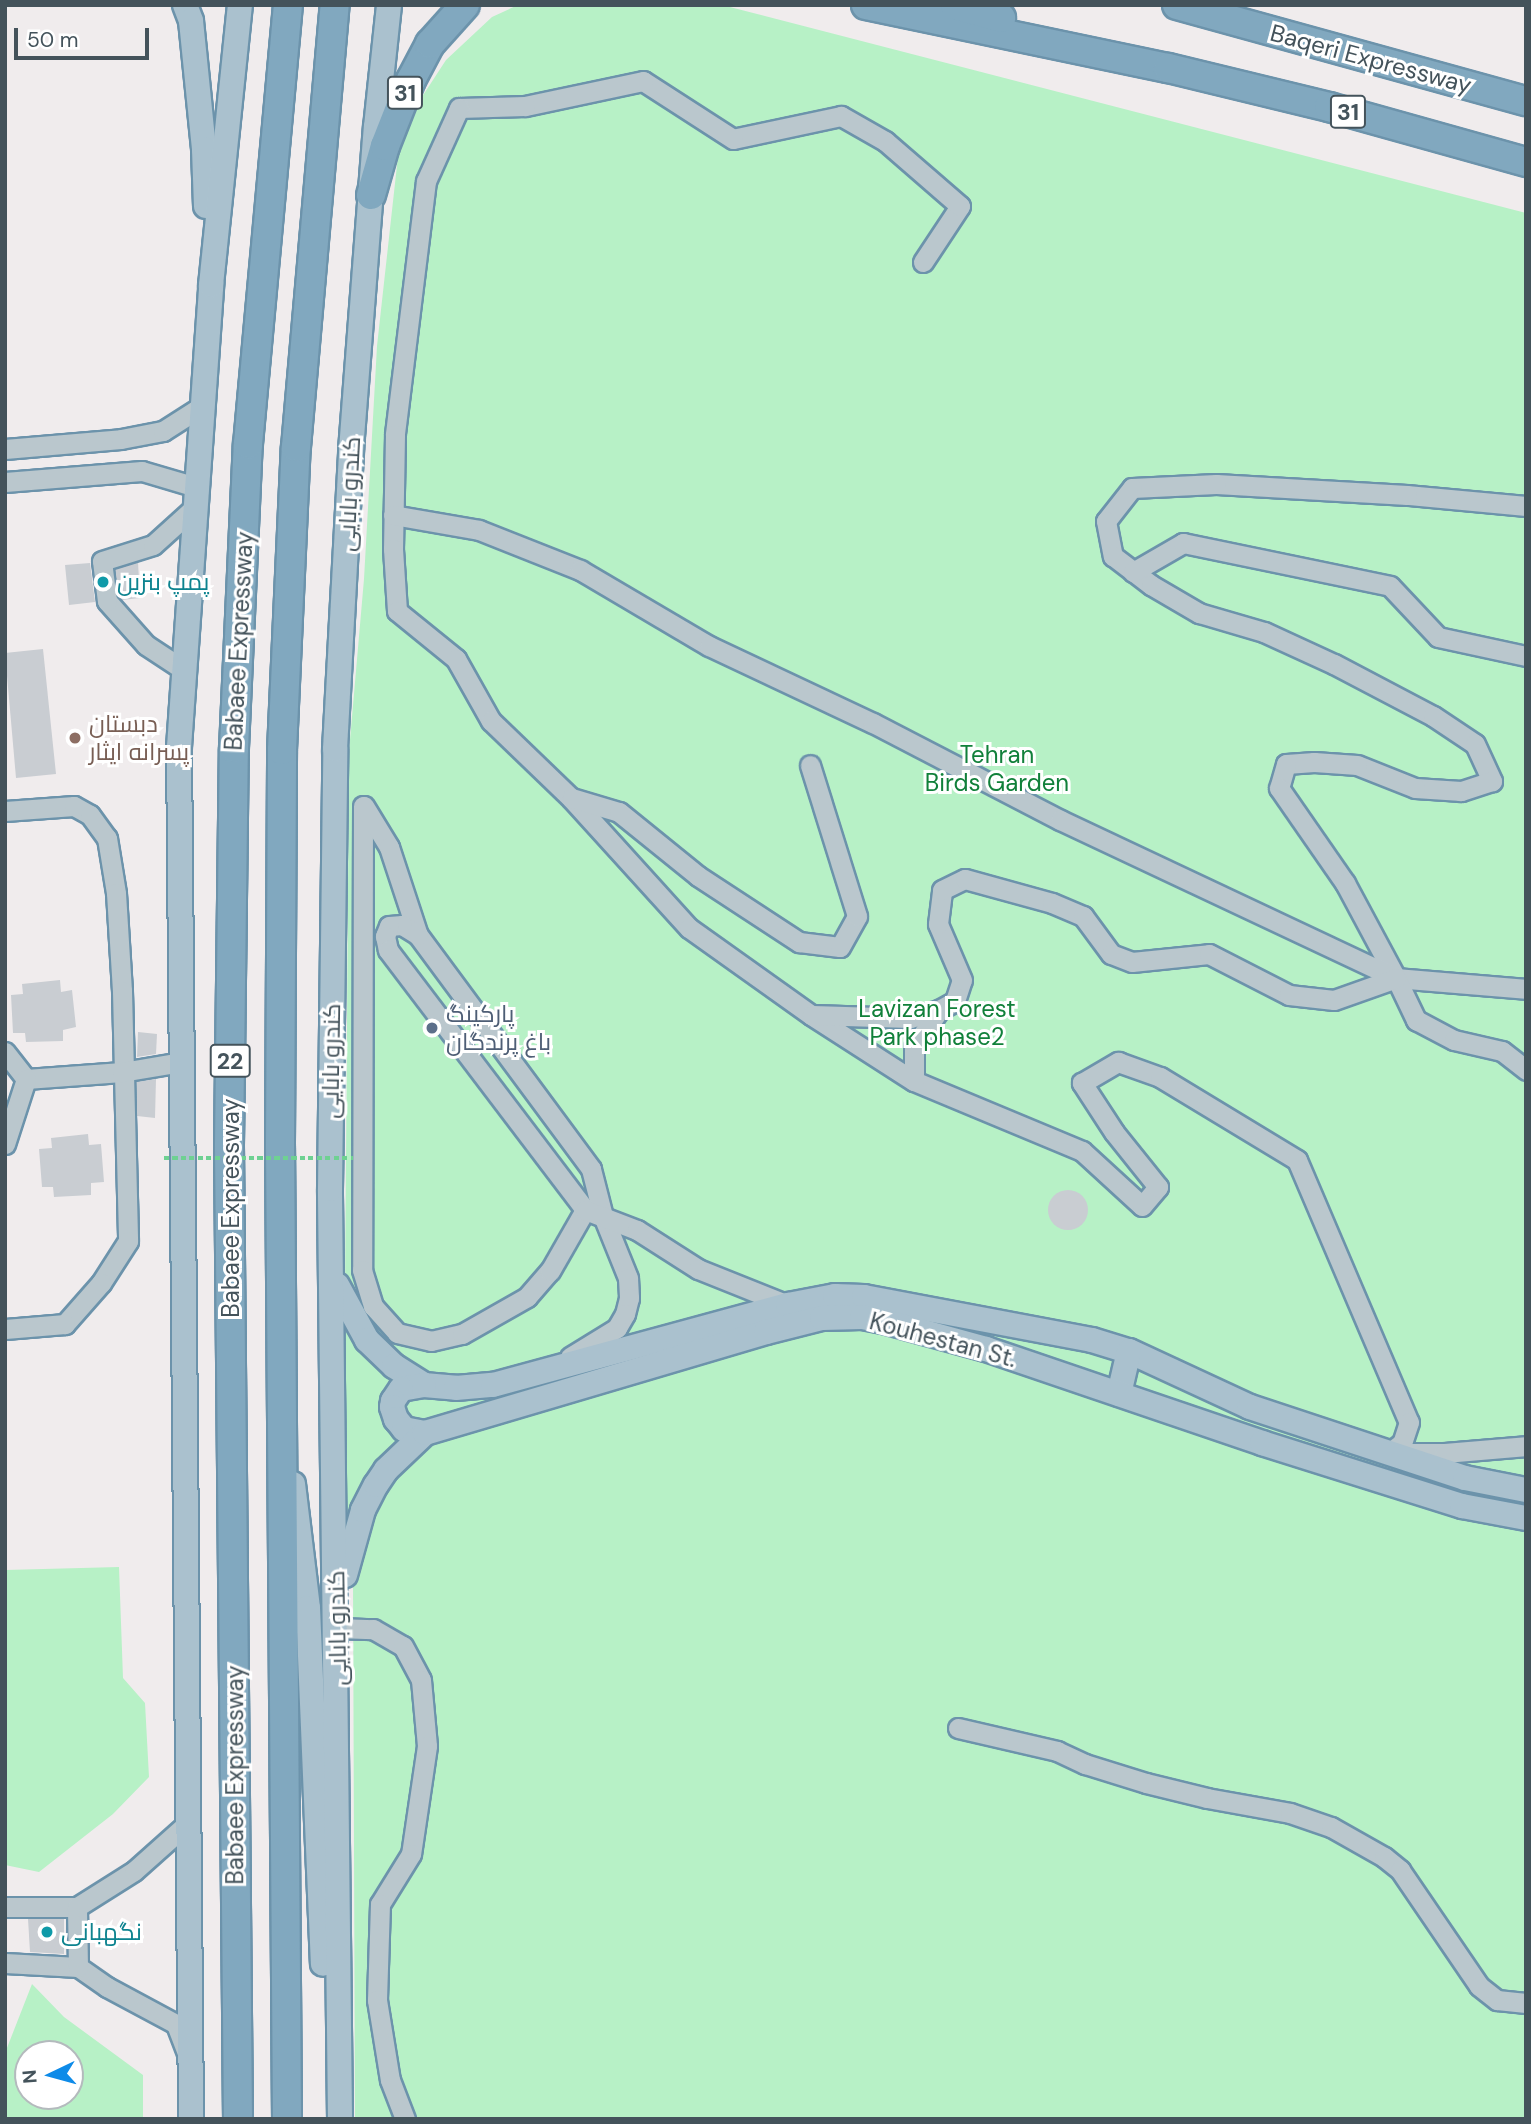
<!DOCTYPE html>
<meta charset="utf-8">
<style>
body{margin:0}
#map{position:relative;width:1531px;height:2124px;overflow:hidden;background:#f0eced;font-family:"DM Sans",Cairo,sans-serif}
div>[style]{position:absolute}
[style*='--x']{left:calc(var(--x)*1px);top:calc(var(--y)*1px);width:calc(var(--w)*1px);rotate:calc(var(--a)*1deg)}
.green>*{inset:0;background:#b7f1c6}
.building>*{inset:0;background:#c9cdd2}
.round{border-radius:50%}
.roads{filter:drop-shadow(2px 0 #6c93ab) drop-shadow(-2px 0 #6c93ab) drop-shadow(0 2px #6c93ab) drop-shadow(0 -2px #6c93ab)}
.minor>*{height:19px;margin:-9.5px;padding:0 9.5px;transform-origin:9.5px;border-radius:9.5px;background:#bac7cd}
.major>*{height:24px;margin:-12px;padding:0 12px;transform-origin:12px;border-radius:12px;background:#aac1ce}
.highway>*{height:28px;margin:-14px;padding:0 14px;transform-origin:14px;border-radius:14px;background:#81a8bf}
.path-bridge>*{height:3.5px;margin-top:-1.75px;transform-origin:0;background:repeating-linear-gradient(90deg,#6ed192 0 5px,transparent 0 8.5px)}
.dots>*{width:19px;height:19px;translate:-50% -50%;box-sizing:border-box;border:4px solid #fff;border-radius:50%}
span{translate:-50% -50%;white-space:nowrap;text-align:center;line-height:1.15;-webkit-text-stroke:6px #fff;paint-order:stroke}
.shield-label span{padding:2px 5px;background:#fff;border:2px solid;border-radius:5px;-webkit-text-stroke-width:0}
.shield-label{font-size:23px;color:#44535b;font-weight:700}
.street-label{font-size:24px;color:#44535b}
.culture-label{font-size:24px;color:#0d838f}
.left{translate:0 -50%;text-align:left}
.education-label{font-size:24px;color:#785e54}
.park-label{font-size:24px;color:#11803a}
.service-label{font-size:24px;color:#4e5e75}
.frame{position:absolute;inset:0;border:7px solid #44535b;pointer-events:none}
.north{position:absolute;left:14px;top:2040px;width:70px;height:70px;box-sizing:border-box;background:#fff;border:2px solid #b4babd;border-radius:50%;rotate:265deg;font-size:19px;font-weight:700;line-height:28px;text-align:center;color:#44535b}
.north::after{content:'';display:block;margin:auto;width:24px;height:32px;background:#0e8be8;clip-path:polygon(50% 0,100% 100%,50% 72%,0 100%)}
.scale{position:absolute;left:14px;top:28px;width:135px;height:32px;box-sizing:border-box;border:4px solid #44535b;border-top:0;padding-left:9px;font-size:21px;line-height:24px;white-space:nowrap;color:#44535b;-webkit-text-stroke:5px #fff;paint-order:stroke}
</style>
<div id="map">
<div class="green">
<i style="clip-path:polygon(518px 5px,722px 5px,1526px 213px,1526px 2119px,355px 2119px,353px 1582px,343px 1564px,349px 751px,364px 579px,377px 346px,401px 129px,446px 60px,492px 17px)"></i>
<i style="clip-path:polygon(119px 1567px,123px 1678px,145px 1703px,149px 1777px,113px 1814px,39px 1872px,5px 1865px,5px 1570px)"></i>
<i style="clip-path:polygon(evenodd,32px 1984px,64px 2017px,143px 2075px,143px 2119px,5px 2119px,5px 2053px,32px 1984px,70px 2054px,70px 2096px,28px 2096px,28px 2054px,70px 2054px)"></i>
</div>
<div class="building">
<i style="clip-path:polygon(138px 562px,140px 598px,122px 600px,119px 596px,115px 570px)"></i>
<i style="clip-path:polygon(90px 563px,95px 602px,69px 605px,65px 565px)"></i>
<i style="clip-path:polygon(43px 649px,56px 774px,16px 778px,5px 653px)"></i>
<i style="clip-path:polygon(60px 980px,61px 992px,72px 990px,76px 1027px,63px 1030px,63px 1041px,26px 1042px,25px 1033px,13px 1033px,11px 995px,23px 994px,22px 984px)"></i>
<i style="clip-path:polygon(138px 1032px,157px 1034px,156px 1054px,137px 1057px)"></i>
<i style="clip-path:polygon(156px 1079px,155px 1118px,137px 1116px,136px 1082px)"></i>
<i style="clip-path:polygon(88px 1134px,89px 1145px,101px 1144px,104px 1182px,91px 1183px,91px 1195px,54px 1197px,53px 1187px,42px 1187px,39px 1149px,52px 1148px,51px 1138px)"></i>
<i class="round" style="left:1048px;top:1190px;width:40px;height:40px"></i>
<i style="clip-path:polygon(28px 1919px,64px 1919px,64px 1954px,30px 1952px)"></i>
</div>
<div class="roads">
<div class="minor">
<i style="--x:923;--y:262;--w:67;--a:-56.5"></i>
<i style="--x:960;--y:206;--w:99;--a:-139.1"></i>
<i style="--x:885;--y:141;--w:51;--a:-150.4"></i>
<i style="--x:841;--y:116;--w:110;--a:168"></i>
<i style="--x:733;--y:139;--w:107;--a:-147.2"></i>
<i style="--x:643;--y:81;--w:121;--a:168"></i>
<i style="--x:525;--y:106;--w:66;--a:178.3"></i>
<i style="--x:459;--y:108;--w:80;--a:114.3"></i>
<i style="--x:426;--y:181;--w:256;--a:97"></i>
<i style="--x:395;--y:435;--w:114;--a:91"></i>
<i style="--x:393;--y:549;--w:62;--a:86.3"></i>
<i style="--x:397;--y:611;--w:76;--a:39.1"></i>
<i style="--x:456;--y:659;--w:71;--a:60.6"></i>
<i style="--x:491;--y:721;--w:111;--a:43.9"></i>
<i style="--x:571;--y:798;--w:176;--a:47.8"></i>
<i style="--x:689;--y:928;--w:150;--a:35.5"></i>
<i style="--x:811;--y:1015;--w:122;--a:32.7"></i>
<i style="--x:914;--y:1081;--w:182;--a:22.6"></i>
<i style="--x:1082;--y:1151;--w:81;--a:42.5"></i>
<i style="--x:1142;--y:1206;--w:25;--a:-50"></i>
<i style="--x:1158;--y:1187;--w:70;--a:-128.7"></i>
<i style="--x:1114;--y:1132;--w:59;--a:-123.1"></i>
<i style="--x:1082;--y:1083;--w:42;--a:-30.3"></i>
<i style="--x:1118;--y:1062;--w:45;--a:19.7"></i>
<i style="--x:1160;--y:1077;--w:160;--a:31.2"></i>
<i style="--x:1297;--y:1160;--w:285;--a:66.9"></i>
<i style="--x:1409;--y:1422;--w:22;--a:108"></i>
<i style="--x:1402;--y:1443;--w:16;--a:142"></i>
<i style="--x:5;--y:449;--w:116;--a:-4.9"></i>
<i style="--x:121;--y:439;--w:43;--a:-10.8"></i>
<i style="--x:163;--y:431;--w:46;--a:-32.7"></i>
<i style="--x:5;--y:482;--w:137;--a:-4.6"></i>
<i style="--x:142;--y:471;--w:56;--a:16.5"></i>
<i style="--x:1526;--y:506;--w:120;--a:-174.7"></i>
<i style="--x:1407;--y:495;--w:191;--a:-176.7"></i>
<i style="--x:1216;--y:484;--w:84;--a:177.3"></i>
<i style="--x:1132;--y:488;--w:42;--a:128.2"></i>
<i style="--x:1106;--y:521;--w:36;--a:79"></i>
<i style="--x:1113;--y:556;--w:48;--a:37.3"></i>
<i style="--x:1151;--y:585;--w:56;--a:30.3"></i>
<i style="--x:1199;--y:613;--w:68;--a:16.3"></i>
<i style="--x:1264;--y:632;--w:77;--a:24.6"></i>
<i style="--x:1334;--y:664;--w:112;--a:27.7"></i>
<i style="--x:1433;--y:716;--w:50;--a:33.7"></i>
<i style="--x:1475;--y:744;--w:41;--a:65.3"></i>
<i style="--x:1492;--y:781;--w:33;--a:162"></i>
<i style="--x:1461;--y:791;--w:46;--a:-176.3"></i>
<i style="--x:1415;--y:788;--w:62;--a:-158.4"></i>
<i style="--x:1357;--y:765;--w:43;--a:-176"></i>
<i style="--x:1314;--y:762;--w:28;--a:176"></i>
<i style="--x:1286;--y:764;--w:25;--a:106"></i>
<i style="--x:1279;--y:788;--w:116;--a:55.2"></i>
<i style="--x:1345;--y:883;--w:108;--a:61.8"></i>
<i style="--x:1396;--y:978;--w:130;--a:4.8"></i>
<i style="--x:393;--y:515;--w:87;--a:9.9"></i>
<i style="--x:479;--y:530;--w:109;--a:21.6"></i>
<i style="--x:580;--y:570;--w:150;--a:30.5"></i>
<i style="--x:709;--y:646;--w:181;--a:25.2"></i>
<i style="--x:873;--y:723;--w:211;--a:27.4"></i>
<i style="--x:1060;--y:820;--w:371;--a:25.2"></i>
<i style="--x:1396;--y:978;--w:47;--a:64.5"></i>
<i style="--x:1416;--y:1020;--w:43;--a:27.8"></i>
<i style="--x:1454;--y:1040;--w:49;--a:12.9"></i>
<i style="--x:1502;--y:1051;--w:31;--a:38"></i>
<i style="--x:1133;--y:572;--w:58;--a:-30.1"></i>
<i style="--x:1183;--y:543;--w:211;--a:11.7"></i>
<i style="--x:1390;--y:586;--w:70;--a:46.7"></i>
<i style="--x:1438;--y:637;--w:90;--a:12.2"></i>
<i style="--x:184;--y:670;--w:45;--a:-146.7"></i>
<i style="--x:146;--y:645;--w:59;--a:-131.6"></i>
<i style="--x:107;--y:601;--w:40;--a:-97.1"></i>
<i style="--x:102;--y:561;--w:53;--a:-17.4"></i>
<i style="--x:153;--y:545;--w:57;--a:-42.1"></i>
<i style="--x:572;--y:798;--w:49;--a:16.6"></i>
<i style="--x:619;--y:812;--w:102;--a:39"></i>
<i style="--x:698;--y:876;--w:121;--a:33.2"></i>
<i style="--x:799;--y:942;--w:41;--a:7"></i>
<i style="--x:840;--y:947;--w:35;--a:-61"></i>
<i style="--x:857;--y:916;--w:158;--a:-107.3"></i>
<i style="--x:363;--y:806;--w:464;--a:90.1"></i>
<i style="--x:362;--y:1270;--w:38;--a:73"></i>
<i style="--x:373;--y:1306;--w:36;--a:48"></i>
<i style="--x:397;--y:1333;--w:35;--a:13"></i>
<i style="--x:431;--y:1341;--w:32;--a:-13"></i>
<i style="--x:462;--y:1334;--w:75;--a:-29.6"></i>
<i style="--x:527;--y:1297;--w:35;--a:-49"></i>
<i style="--x:550;--y:1271;--w:70;--a:-60.2"></i>
<i style="--x:364;--y:806;--w:48;--a:58.6"></i>
<i style="--x:389;--y:847;--w:93;--a:71.8"></i>
<i style="--x:418;--y:935;--w:291;--a:53.5"></i>
<i style="--x:591;--y:1169;--w:49;--a:75.7"></i>
<i style="--x:603;--y:1216;--w:67;--a:68"></i>
<i style="--x:628;--y:1278;--w:20;--a:87"></i>
<i style="--x:629;--y:1298;--w:16;--a:104"></i>
<i style="--x:625;--y:1314;--w:16;--a:120"></i>
<i style="--x:617;--y:1328;--w:55;--a:148.3"></i>
<i style="--x:5;--y:811;--w:69;--a:-4.1"></i>
<i style="--x:74;--y:806;--w:18;--a:29"></i>
<i style="--x:90;--y:815;--w:29;--a:54"></i>
<i style="--x:107;--y:838;--w:56;--a:80.7"></i>
<i style="--x:116;--y:893;--w:98;--a:86.5"></i>
<i style="--x:122;--y:991;--w:250;--a:88.6"></i>
<i style="--x:128;--y:1241;--w:50;--a:122.7"></i>
<i style="--x:101;--y:1283;--w:55;--a:131.3"></i>
<i style="--x:65;--y:1324;--w:60;--a:175.2"></i>
<i style="--x:418;--y:935;--w:19;--a:-148"></i>
<i style="--x:402;--y:925;--w:13;--a:176"></i>
<i style="--x:389;--y:926;--w:11;--a:112"></i>
<i style="--x:385;--y:936;--w:14;--a:78"></i>
<i style="--x:388;--y:950;--w:326;--a:52.8"></i>
<i style="--x:585;--y:1210;--w:56;--a:21"></i>
<i style="--x:637;--y:1230;--w:72;--a:32.6"></i>
<i style="--x:698;--y:1269;--w:97;--a:21.8"></i>
<i style="--x:812;--y:1015;--w:98;--a:1.8"></i>
<i style="--x:910;--y:1018;--w:30;--a:-15"></i>
<i style="--x:939;--y:1010;--w:18;--a:-29"></i>
<i style="--x:955;--y:1001;--w:22;--a:-72"></i>
<i style="--x:962;--y:980;--w:61;--a:-113.2"></i>
<i style="--x:938;--y:924;--w:34;--a:-83"></i>
<i style="--x:942;--y:890;--w:25;--a:-26"></i>
<i style="--x:965;--y:879;--w:90;--a:15.4"></i>
<i style="--x:1052;--y:903;--w:34;--a:23"></i>
<i style="--x:1083;--y:916;--w:47;--a:53.6"></i>
<i style="--x:1111;--y:954;--w:22;--a:21"></i>
<i style="--x:1132;--y:962;--w:77;--a:-5.9"></i>
<i style="--x:1209;--y:954;--w:90;--a:27.1"></i>
<i style="--x:1289;--y:995;--w:45;--a:6.3"></i>
<i style="--x:1334;--y:1000;--w:66;--a:-19.5"></i>
<i style="--x:5;--y:1052;--w:34;--a:52"></i>
<i style="--x:26;--y:1079;--w:96;--a:-4.2"></i>
<i style="--x:122;--y:1072;--w:61;--a:-9.5"></i>
<i style="--x:914;--y:1081;--w:34;--a:-90"></i>
<i style="--x:914;--y:1047;--w:45;--a:-56"></i>
<i style="--x:5;--y:1144;--w:68;--a:-72.1"></i>
<i style="--x:1404;--y:1453;--w:41;--a:0"></i>
<i style="--x:1445;--y:1453;--w:81;--a:-4.9"></i>
<i style="--x:337;--y:1628;--w:36;--a:2"></i>
<i style="--x:373;--y:1629;--w:34;--a:30"></i>
<i style="--x:403;--y:1646;--w:38;--a:62"></i>
<i style="--x:421;--y:1680;--w:66;--a:84.8"></i>
<i style="--x:427;--y:1746;--w:109;--a:98.4"></i>
<i style="--x:411;--y:1854;--w:59;--a:121.8"></i>
<i style="--x:380;--y:1904;--w:96;--a:91.8"></i>
<i style="--x:377;--y:2000;--w:81;--a:80.8"></i>
<i style="--x:390;--y:2080;--w:42;--a:69"></i>
<i style="--x:958;--y:1728;--w:102;--a:13.1"></i>
<i style="--x:1057;--y:1751;--w:31;--a:25"></i>
<i style="--x:1085;--y:1764;--w:64;--a:17.3"></i>
<i style="--x:1146;--y:1783;--w:63;--a:13.8"></i>
<i style="--x:1207;--y:1798;--w:84;--a:10.2"></i>
<i style="--x:1290;--y:1813;--w:43;--a:18.9"></i>
<i style="--x:1331;--y:1827;--w:61;--a:29.5"></i>
<i style="--x:1384;--y:1857;--w:21;--a:39"></i>
<i style="--x:1400;--y:1870;--w:140;--a:55.7"></i>
<i style="--x:1479;--y:1986;--w:23;--a:38"></i>
<i style="--x:1497;--y:2000;--w:29;--a:6"></i>
<i style="--x:5;--y:1907;--w:72;--a:0"></i>
<i style="--x:5;--y:1963;--w:73;--a:3.1"></i>
<i style="--x:187;--y:2053;--w:31;--a:-111"></i>
<i style="--x:176;--y:2024;--w:78;--a:-151.8"></i>
<i style="--x:107;--y:1987;--w:35;--a:-145"></i>
<i style="--x:78;--y:1967;--w:60;--a:-91"></i>
<i style="--x:77;--y:1907;--w:67;--a:-32.3"></i>
<i style="--x:134;--y:1871;--w:74;--a:-41.7"></i>
</div>
<div class="major">
<i style="--x:185;--y:5;--w:17;--a:69"></i>
<i style="--x:191;--y:21;--w:129;--a:84.2"></i>
<i style="--x:204;--y:149;--w:57;--a:88"></i>
<i style="--x:337;--y:1285;--w:63;--a:61.4"></i>
<i style="--x:367;--y:1340;--w:37;--a:44"></i>
<i style="--x:394;--y:1366;--w:36;--a:32"></i>
<i style="--x:424;--y:1385;--w:32;--a:5"></i>
<i style="--x:456;--y:1388;--w:37;--a:-5"></i>
<i style="--x:493;--y:1385;--w:306;--a:-15.2"></i>
<i style="--x:788;--y:1305;--w:48;--a:-10.8"></i>
<i style="--x:835;--y:1296;--w:29;--a:2"></i>
<i style="--x:864;--y:1297;--w:232;--a:10.7"></i>
<i style="--x:1092;--y:1340;--w:39;--a:17"></i>
<i style="--x:1129;--y:1351;--w:133;--a:24.8"></i>
<i style="--x:1250;--y:1407;--w:226;--a:18.3"></i>
<i style="--x:1465;--y:1478;--w:62;--a:11.1"></i>
<i style="--x:424;--y:1385;--w:23;--a:170"></i>
<i style="--x:401;--y:1389;--w:14;--a:124"></i>
<i style="--x:393;--y:1401;--w:6;--a:99"></i>
<i style="--x:392;--y:1407;--w:13;--a:72"></i>
<i style="--x:396;--y:1419;--w:13;--a:51"></i>
<i style="--x:404;--y:1429;--w:21;--a:11"></i>
<i style="--x:1119;--y:1394;--w:44;--a:-76.9"></i>
<i style="--x:293;--y:1484;--w:125;--a:83.1"></i>
<i style="--x:308;--y:1608;--w:356;--a:87.6"></i>
<i style="--x:345;--y:1575;--w:67;--a:-74.5"></i>
<i style="--x:363;--y:1510;--w:28;--a:-63"></i>
<i style="--x:376;--y:1485;--w:18;--a:-56"></i>
<i style="--x:386;--y:1470;--w:54;--a:-43.5"></i>
<i style="--x:425;--y:1433;--w:356;--a:-16.5"></i>
<i style="--x:766;--y:1332;--w:58;--a:-14"></i>
<i style="--x:822;--y:1318;--w:40;--a:-1.4"></i>
<i style="--x:862;--y:1317;--w:25;--a:11"></i>
<i style="--x:887;--y:1322;--w:103;--a:15.3"></i>
<i style="--x:986;--y:1349;--w:292;--a:18.8"></i>
<i style="--x:1262;--y:1443;--w:210;--a:17.5"></i>
<i style="--x:1462;--y:1506;--w:65;--a:10.6"></i>
<i style="--x:191;--y:2119;--w:1372;--a:-90.5"></i>
<i style="--x:179;--y:747;--w:463;--a:-86"></i>
<i style="--x:211;--y:285;--w:281;--a:-84.1"></i>
<i style="--x:340;--y:2119;--w:930;--a:-90.62"></i>
<i style="--x:330;--y:1189;--w:440;--a:-89.3"></i>
<i style="--x:335;--y:749;--w:299;--a:-86.9"></i>
<i style="--x:351;--y:450;--w:324;--a:-85.6"></i>
<i style="--x:376;--y:127;--w:123;--a:-83.9"></i>
</div>
<div class="highway">
<i style="--x:866;--y:5;--w:309;--a:11.8"></i>
<i style="--x:1168;--y:68;--w:166;--a:13.6"></i>
<i style="--x:1329;--y:107;--w:205;--a:15.6"></i>
<i style="--x:955;--y:5;--w:48;--a:15.8"></i>
<i style="--x:1177;--y:5;--w:362;--a:15.4"></i>
<i style="--x:371;--y:195;--w:51;--a:-74.1"></i>
<i style="--x:385;--y:146;--w:71;--a:-68.5"></i>
<i style="--x:411;--y:80;--w:41;--a:-62.2"></i>
<i style="--x:430;--y:44;--w:52;--a:-48.1"></i>
<i style="--x:238;--y:2119;--w:974;--a:-90.53"></i>
<i style="--x:229;--y:1145;--w:397;--a:-89.3"></i>
<i style="--x:234;--y:748;--w:304;--a:-87.4"></i>
<i style="--x:248;--y:444;--w:441;--a:-84.8"></i>
<i style="--x:287;--y:2119;--w:974;--a:-90.41"></i>
<i style="--x:280;--y:1145;--w:395;--a:-89.7"></i>
<i style="--x:282;--y:750;--w:303;--a:-87.4"></i>
<i style="--x:296;--y:447;--w:444;--a:-85"></i>
</div>
</div>
<div class="path-bridge">
<i style="--x:164;--y:1158;--w:189;--a:0"></i>
</div>
<div class="dots">
<i style="left:103px;top:582px;background:#0f9aa8"></i>
<i style="left:75px;top:738px;background:#8d6e63"></i>
<i style="left:432px;top:1028px;background:#5c6f8a"></i>
<i style="left:47px;top:1932px;background:#0f9aa8"></i>
</div>
<div class="shield-label">
<span style="left:405px;top:93px">31</span>
<span style="left:1348px;top:112px">31</span>
<span style="left:230px;top:1061px">22</span>
</div>
<div class="street-label">
<span style="left:1371px;top:59px;rotate:15deg">Baqeri Expressway</span>
<span style="left:349px;top:494px;rotate:-87deg">کندرو بابایی</span>
<span style="left:239px;top:641px;rotate:-87deg">Babaee Expressway</span>
<span style="left:331px;top:1061px;rotate:-89deg">کندرو بابایی</span>
<span style="left:231px;top:1208px;rotate:-90deg">Babaee Expressway</span>
<span style="left:943px;top:1340px;rotate:15deg">Kouhestan St.</span>
<span style="left:337px;top:1628px;rotate:-91deg">کندرو بابایی</span>
<span style="left:235px;top:1775px;rotate:-90deg">Babaee Expressway</span>
</div>
<div class="culture-label">
<span class="left" style="left:117px;top:582px">پمپ بنزین</span>
<span class="left" style="left:61px;top:1932px">نگهبانی</span>
</div>
<div class="education-label">
<span class="left" style="left:89px;top:738px">دبستان<br>پسرانه ایثار</span>
</div>
<div class="park-label">
<span style="left:997px;top:769px">Tehran<br>Birds Garden</span>
<span style="left:937px;top:1023px">Lavizan Forest<br>Park phase2</span>
</div>
<div class="service-label">
<span class="left" style="left:446px;top:1028px">پارکینگ<br>باغ پرندگان</span>
</div>
<div class="frame"></div>
<div class="north">N</div>
<div class="scale">50 m</div>
</div>
